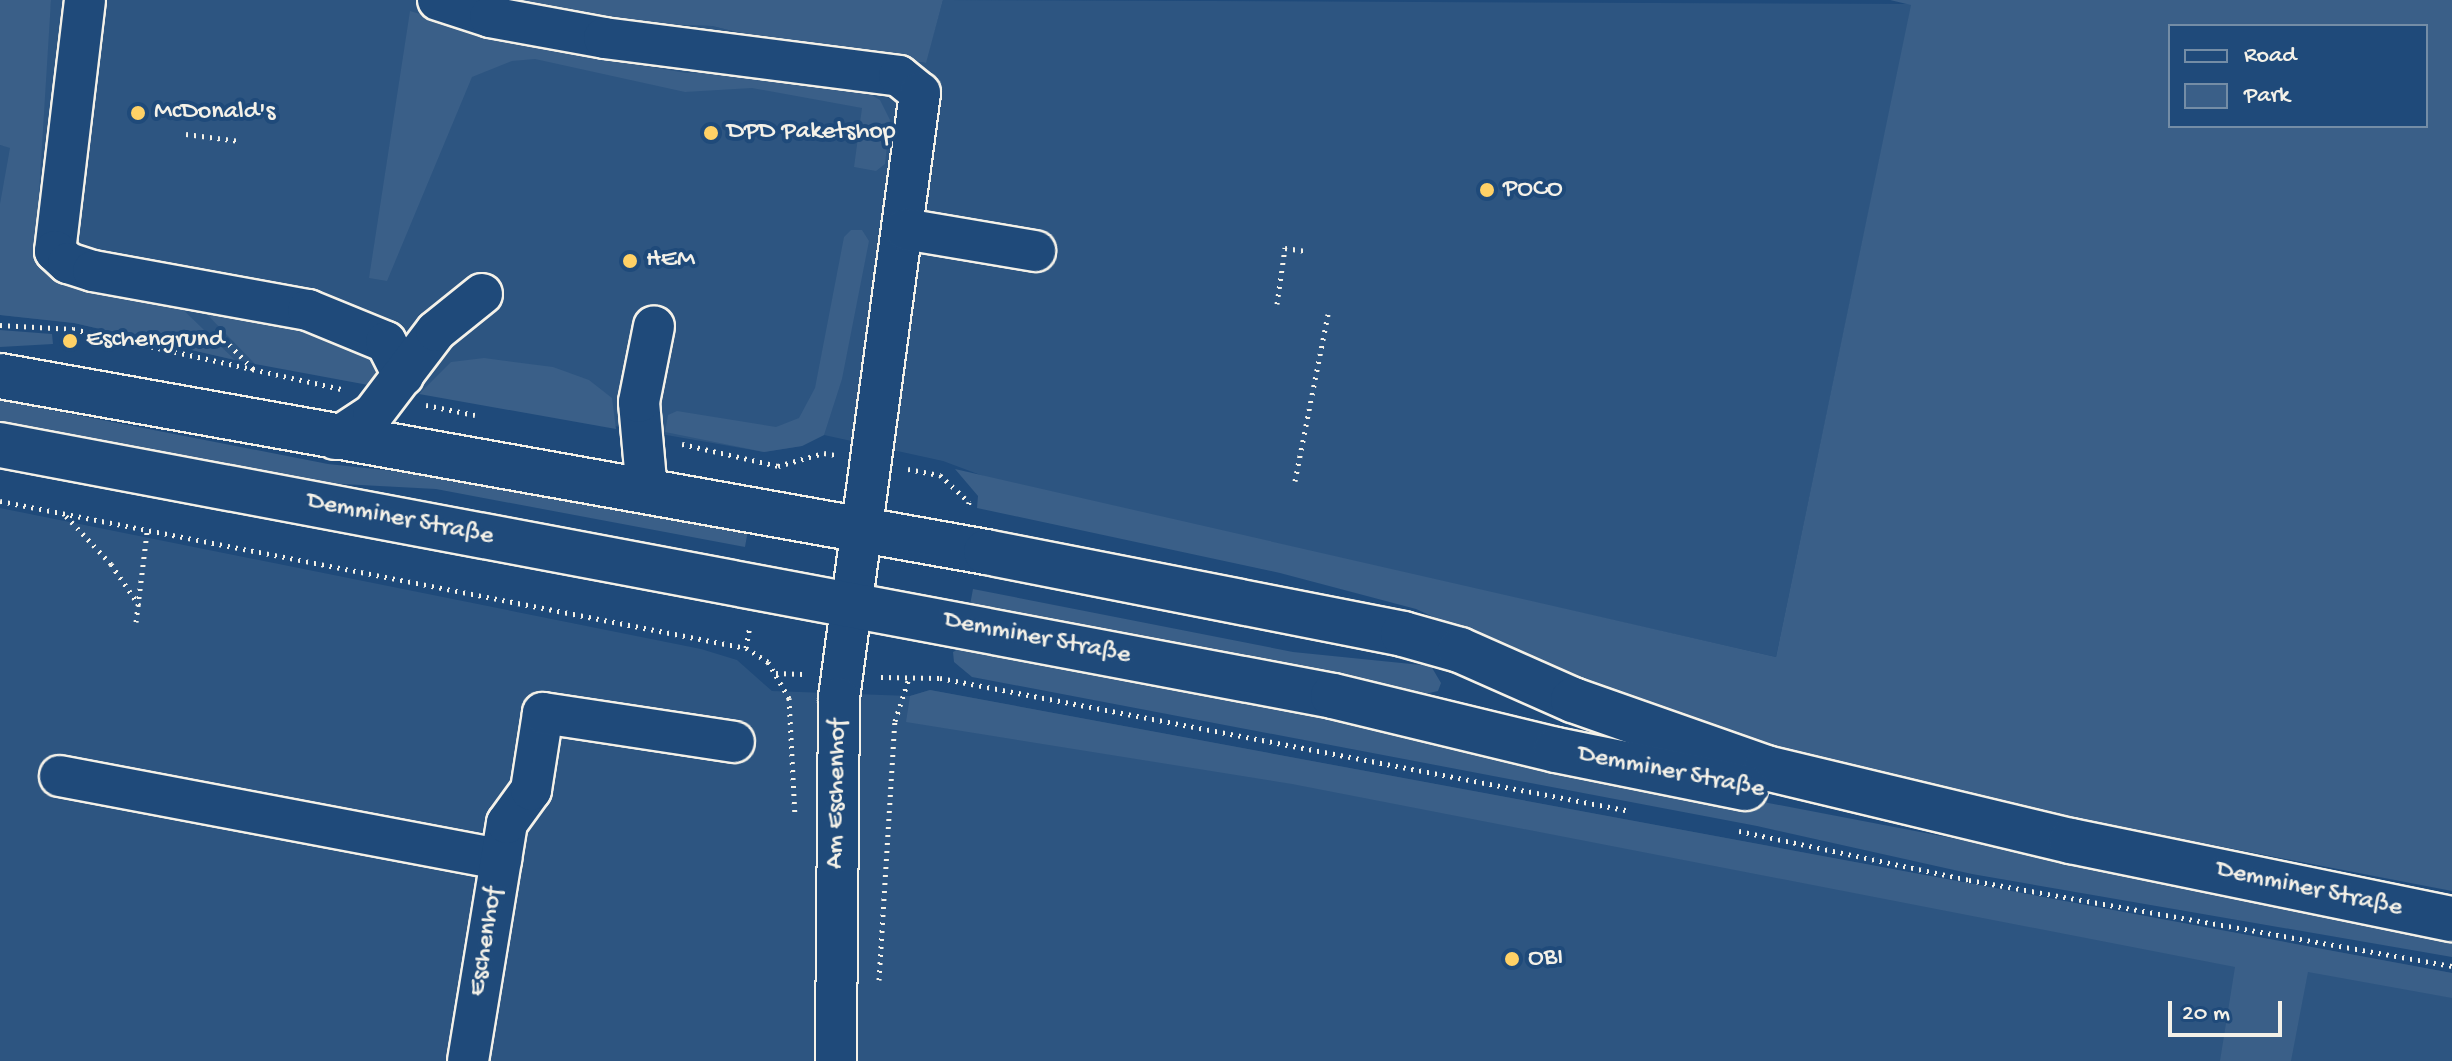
<!DOCTYPE html>
<meta charset="utf-8">
<style>
body{margin:0}
#map{position:relative;width:2452px;height:1061px;overflow:hidden;background:#1f4a7a;font-family:"Gochi Hand",sans-serif}
div>[style]{position:absolute}
[style*='--x']{left:calc(var(--x)*1px);top:calc(var(--y)*1px);width:calc(var(--w)*1px);rotate:calc(var(--a)*1deg)}
.built>*{inset:0;background:#2d5581}
.green>*{inset:0;background:#3a5f88}
.path>*{height:5px;margin-top:-2.5px;transform-origin:0;background:repeating-linear-gradient(90deg,#f4f1e8 0 2px,transparent 0 8px)}
.roads{filter:drop-shadow(2px 0 #f4f1e8) drop-shadow(-2px 0 #f4f1e8) drop-shadow(0 2px #f4f1e8) drop-shadow(0 -2px #f4f1e8)}
.minor>*{height:40px;margin:-20px;padding:0 20px;transform-origin:20px;border-radius:20px;background:#1f4a7a}
.major>*{height:44px;margin:-22px;padding:0 22px;transform-origin:22px;border-radius:22px;background:#1f4a7a}
.dots>*{width:22px;height:22px;translate:-50% -50%;box-sizing:border-box;border:4px solid #1f4a7a;border-radius:50%}
span{translate:-50% -50%;white-space:nowrap;text-align:center;line-height:1.15;-webkit-text-stroke:8px #1f4a7a;paint-order:stroke}
.poi-label{font-size:26px;color:#f4f1e8}
.left{translate:0 -50%;text-align:left}
.street-label{font-size:26px;color:#f4f1e8}
.legend{position:absolute;left:2168px;top:24px;width:260px;height:104px;box-sizing:border-box;background:#1f4a7a;border:2px solid #748da6;margin:0;padding:10px 14px;list-style:none;font-size:24px;color:#f4f1e8}
.legend li{display:flex;align-items:center;gap:16px;height:40px}
.legend b{width:40px;border:2px solid #748da6}
.scale{position:absolute;left:2168px;top:1001px;width:114px;height:36px;box-sizing:border-box;border:4px solid #f4f1e8;border-top:0;padding-left:10px;font-size:24px;line-height:28px;white-space:nowrap;color:#f4f1e8;-webkit-text-stroke:6px #1f4a7a;paint-order:stroke}
</style>
<div id="map">
<div class="built">
<i style="clip-path:polygon(51px 0,483px 0,592px 22px,712px 26px,769px 40px,925px 63px,943px 0,1912px 4px,1776px 657px,994px 480px,943px 461px,824px 435px,802px 446px,764px 452px,235px 360px,74px 323px,0 315px,0 145px,33px 151px)"></i>
<i style="clip-path:polygon(0 508px,701px 649px,737px 660px,772px 691px,910px 696px,930px 690px,2452px 973px,2452px 1061px,0 1061px)"></i>
</div>
<div class="green">
<i style="clip-path:polygon(0 0,51px 0,37px 226px,46px 258px,170px 297px,235px 360px,74px 323px,0 315px,0 204px,10px 148px,0 145px)"></i>
<i style="clip-path:polygon(483px 0,943px 0,926px 63px,769px 40px,712px 26px,592px 22px)"></i>
<i style="clip-path:polygon(evenodd,1890px 0,2452px 0,2452px 891px,1855px 776px,1644px 714px,1416px 609px,1280px 573px,977px 508px,978px 496px,955px 469px,1776px 657px,1911px 5px,1890px 0,2170px 26px,2426px 26px,2426px 126px,2170px 126px,2170px 26px)"></i>
<i style="clip-path:polygon(410px 11px,523px 44px,686px 73px,749px 71px,860px 88px,880px 100px,890px 120px,885px 164px,876px 171px,854px 167px,862px 108px,752px 88px,685px 92px,535px 59px,512px 61px,472px 77px,387px 281px,369px 278px)"></i>
<i style="clip-path:polygon(851px 230px,862px 230px,869px 241px,842px 379px,824px 435px,802px 446px,764px 452px,665px 432px,668px 415px,677px 411px,776px 427px,799px 418px,815px 388px,844px 237px)"></i>
<i style="clip-path:polygon(195px 302px,306px 319px,372px 356px,383px 376px,379px 387px,255px 364px)"></i>
<i style="clip-path:polygon(0 330px,52px 334px,53px 344px,0 347px)"></i>
<i style="clip-path:polygon(484px 358px,553px 367px,589px 380px,612px 398px,616px 429px,419px 394px,451px 362px)"></i>
<i style="clip-path:polygon(0 400px,328px 464px,488px 481px,748px 530px,745px 547px,436px 489px,323px 483px,0 421px)"></i>
<i style="clip-path:polygon(973px 589px,1293px 652px,1431px 666px,1441px 683px,1438px 691px,1425px 694px,970px 605px)"></i>
<i style="clip-path:polygon(960px 648px,2452px 934px,2452px 957px,1972px 874px,1757px 826px,972px 677px,954px 662px,953px 652px)"></i>
<i style="clip-path:polygon(930px 690px,2452px 973px,2452px 998px,2308px 972px,2291px 1061px,2220px 1061px,2235px 967px,1292px 784px,906px 722px,910px 696px)"></i>
</div>
<div class="path">
<i style="--x:186;--y:134;--w:54;--a:7.4"></i>
<i style="--x:1277;--y:304;--w:57;--a:-81.9"></i>
<i style="--x:1285;--y:248;--w:21;--a:8"></i>
<i style="--x:0;--y:325;--w:73;--a:3.1"></i>
<i style="--x:73;--y:329;--w:276;--a:12.6"></i>
<i style="--x:218;--y:333;--w:54;--a:45.7"></i>
<i style="--x:426;--y:405;--w:50;--a:11.5"></i>
<i style="--x:682;--y:444;--w:98;--a:12.9"></i>
<i style="--x:778;--y:466;--w:48;--a:-15.8"></i>
<i style="--x:824;--y:453;--w:11;--a:10"></i>
<i style="--x:908;--y:469;--w:33;--a:11"></i>
<i style="--x:940;--y:475;--w:40;--a:43"></i>
<i style="--x:969;--y:502;--w:5;--a:101"></i>
<i style="--x:1295;--y:481;--w:170;--a:-78.8"></i>
<i style="--x:0;--y:501;--w:760;--a:11.15"></i>
<i style="--x:746;--y:648;--w:26;--a:32"></i>
<i style="--x:768;--y:662;--w:42;--a:59.7"></i>
<i style="--x:789;--y:698;--w:118;--a:87.1"></i>
<i style="--x:66;--y:516;--w:66;--a:46.8"></i>
<i style="--x:111;--y:564;--w:50;--a:55.7"></i>
<i style="--x:136;--y:622;--w:91;--a:-83"></i>
<i style="--x:746;--y:648;--w:23;--a:-80"></i>
<i style="--x:776;--y:673;--w:27;--a:2"></i>
<i style="--x:881;--y:677;--w:59;--a:1"></i>
<i style="--x:940;--y:678;--w:703;--a:10.91"></i>
<i style="--x:1739;--y:831;--w:235;--a:12"></i>
<i style="--x:1969;--y:880;--w:491;--a:10.1"></i>
<i style="--x:879;--y:980;--w:259;--a:-86.5"></i>
<i style="--x:895;--y:721;--w:45;--a:-72"></i>
</div>
<div class="roads">
<div class="minor">
<i style="--x:85;--y:0;--w:253;--a:96.8"></i>
<i style="--x:55;--y:251;--w:18;--a:43"></i>
<i style="--x:68;--y:263;--w:26;--a:18"></i>
<i style="--x:93;--y:271;--w:219;--a:10.3"></i>
<i style="--x:308;--y:310;--w:84;--a:22.3"></i>
<i style="--x:386;--y:342;--w:38;--a:63"></i>
<i style="--x:438;--y:0;--w:55;--a:18.1"></i>
<i style="--x:490;--y:17;--w:116;--a:10.4"></i>
<i style="--x:604;--y:38;--w:297;--a:7.3"></i>
<i style="--x:899;--y:76;--w:27;--a:39"></i>
<i style="--x:920;--y:93;--w:610;--a:97.63"></i>
<i style="--x:839;--y:698;--w:363;--a:90.5"></i>
<i style="--x:905;--y:229;--w:132;--a:9.6"></i>
<i style="--x:335;--y:439;--w:45;--a:-33.3"></i>
<i style="--x:373;--y:414;--w:104;--a:-52.8"></i>
<i style="--x:436;--y:331;--w:59;--a:-38.8"></i>
<i style="--x:647;--y:492;--w:90;--a:-95.1"></i>
<i style="--x:639;--y:402;--w:77;--a:-78.8"></i>
<i style="--x:60;--y:776;--w:449;--a:10.7"></i>
<i style="--x:468;--y:1061;--w:241;--a:-80.7"></i>
<i style="--x:507;--y:823;--w:41;--a:-54"></i>
<i style="--x:531;--y:790;--w:78;--a:-81.1"></i>
<i style="--x:543;--y:713;--w:193;--a:8.6"></i>
</div>
<div class="major">
<i style="--x:0;--y:376;--w:1002;--a:10.12"></i>
<i style="--x:986;--y:552;--w:425;--a:11.1"></i>
<i style="--x:1403;--y:634;--w:59;--a:15.7"></i>
<i style="--x:1460;--y:650;--w:124;--a:23.9"></i>
<i style="--x:1573;--y:700;--w:205;--a:19.4"></i>
<i style="--x:1766;--y:768;--w:314;--a:13.5"></i>
<i style="--x:2071;--y:841;--w:389;--a:11.6"></i>
<i style="--x:0;--y:445;--w:1356;--a:10.66"></i>
<i style="--x:1333;--y:696;--w:229;--a:13.6"></i>
<i style="--x:1556;--y:750;--w:193;--a:11.4"></i>
</div>
</div>
<div class="dots">
<i style="left:138px;top:113px;background:#ffd166"></i>
<i style="left:711px;top:133px;background:#ffd166"></i>
<i style="left:1487px;top:190px;background:#ffd166"></i>
<i style="left:630px;top:261px;background:#ffd166"></i>
<i style="left:70px;top:341px;background:#ffd166"></i>
<i style="left:1512px;top:959px;background:#ffd166"></i>
</div>
<div class="poi-label">
<span class="left" style="left:154px;top:113px">McDonald's</span>
<span class="left" style="left:727px;top:133px">DPD Paketshop</span>
<span class="left" style="left:1503px;top:190px">POCO</span>
<span class="left" style="left:646px;top:261px">HEM</span>
<span class="left" style="left:86px;top:341px">Eschengrund</span>
<span class="left" style="left:1528px;top:959px">OBI</span>
</div>
<div class="street-label">
<span style="left:400px;top:520px;rotate:11deg">Demminer Straße</span>
<span style="left:1037px;top:639px;rotate:11deg">Demminer Straße</span>
<span style="left:1671px;top:773px;rotate:11deg">Demminer Straße</span>
<span style="left:838px;top:794px;rotate:-89deg">Am Eschenhof</span>
<span style="left:2309px;top:890px;rotate:12deg">Demminer Straße</span>
<span style="left:487px;top:942px;rotate:-81deg">Eschenhof</span>
</div>
<ul class="legend">
<li><b style="height:10px;background:#1f4a7a"></b>Road</li>
<li><b style="height:22px;background:#3a5f88"></b>Park</li>
</ul>
<div class="scale">20 m</div>
</div>
